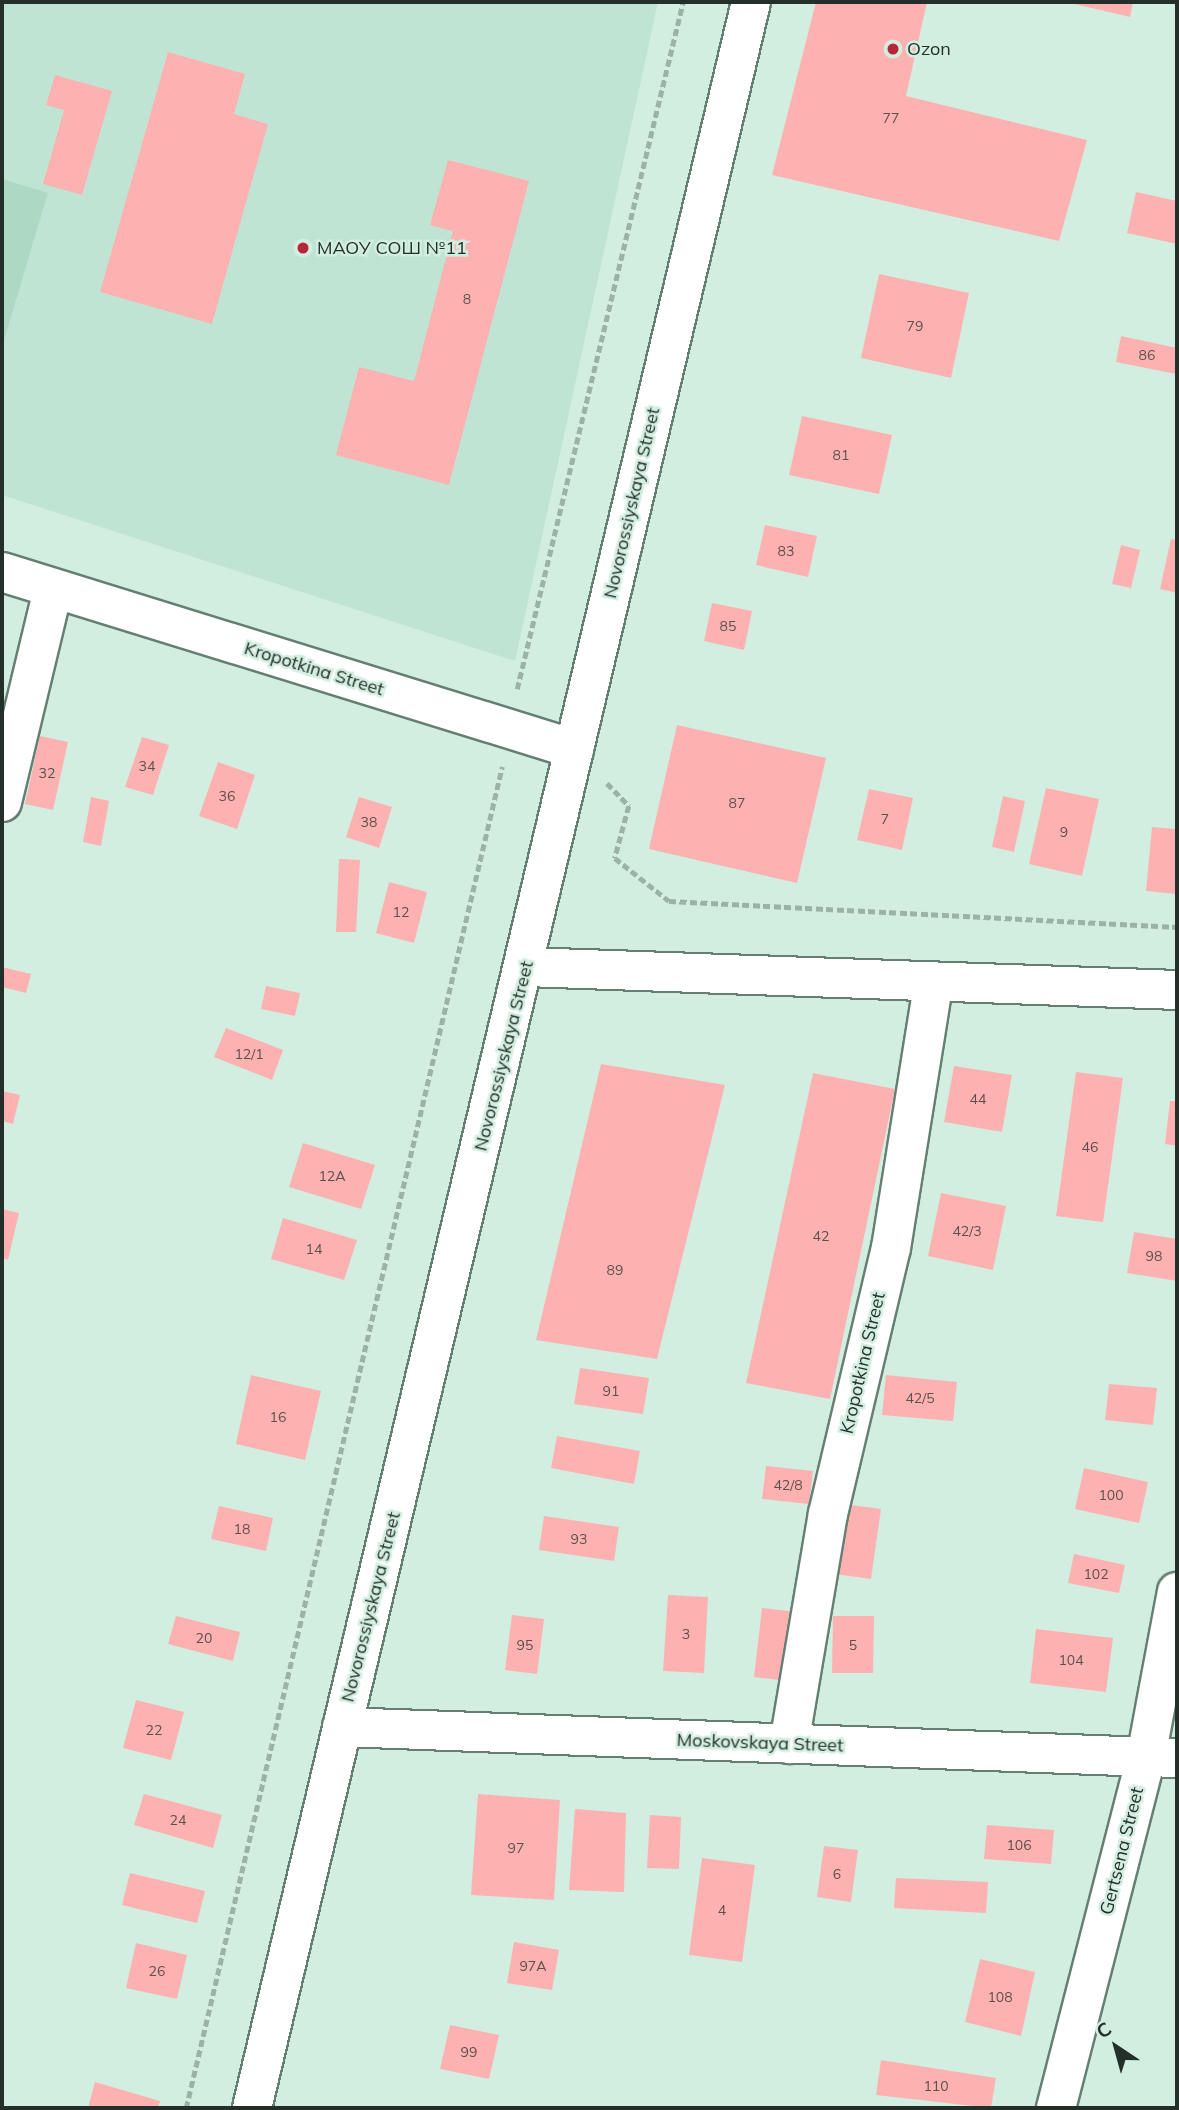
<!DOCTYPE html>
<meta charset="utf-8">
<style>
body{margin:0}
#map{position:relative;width:1179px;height:2110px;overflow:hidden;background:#d2eee0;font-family:Mulish,sans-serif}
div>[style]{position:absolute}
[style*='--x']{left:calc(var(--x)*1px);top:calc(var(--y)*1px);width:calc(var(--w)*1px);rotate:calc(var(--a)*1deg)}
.built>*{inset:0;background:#c0e4d3}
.green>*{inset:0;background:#add8c4}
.building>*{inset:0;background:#fdb2b1}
.path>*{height:4.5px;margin-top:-2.25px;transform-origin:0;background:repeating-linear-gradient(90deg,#9bb2a6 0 7px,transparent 0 10.5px)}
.roads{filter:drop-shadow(2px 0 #667f73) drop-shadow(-2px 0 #667f73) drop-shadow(0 2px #667f73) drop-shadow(0 -2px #667f73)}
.minor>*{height:38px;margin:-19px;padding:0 19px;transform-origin:19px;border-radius:19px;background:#fff}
.secondary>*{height:38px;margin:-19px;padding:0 19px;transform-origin:19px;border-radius:19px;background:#fff}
.primary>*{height:38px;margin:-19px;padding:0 19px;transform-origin:19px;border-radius:19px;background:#fff}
.dots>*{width:19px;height:19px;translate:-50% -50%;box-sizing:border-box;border:4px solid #d2eee0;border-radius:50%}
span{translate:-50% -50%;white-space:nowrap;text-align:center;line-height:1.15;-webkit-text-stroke:5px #d2eee0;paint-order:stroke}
.number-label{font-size:14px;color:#5b504c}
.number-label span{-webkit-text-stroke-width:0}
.poi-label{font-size:18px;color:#252f2a}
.left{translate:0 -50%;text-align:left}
.street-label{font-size:18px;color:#252f2a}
.frame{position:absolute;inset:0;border:4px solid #252f2a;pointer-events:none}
.north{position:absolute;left:1081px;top:2012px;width:70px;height:70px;-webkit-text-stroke:5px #d2eee0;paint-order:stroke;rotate:324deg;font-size:19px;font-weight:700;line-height:28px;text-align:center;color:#252f2a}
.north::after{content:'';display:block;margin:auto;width:24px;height:32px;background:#252f2a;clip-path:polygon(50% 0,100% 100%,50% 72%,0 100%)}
</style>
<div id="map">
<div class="built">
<i style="clip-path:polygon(2px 2px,658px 2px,515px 661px,2px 495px)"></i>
</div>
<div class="green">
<i style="clip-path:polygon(2px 179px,48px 193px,2px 347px)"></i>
</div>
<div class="building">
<i style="clip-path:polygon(816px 2px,927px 2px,906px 96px,1087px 140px,1059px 241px,772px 175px)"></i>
<i style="clip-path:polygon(1066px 2px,1133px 2px,1130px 17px)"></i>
<i style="clip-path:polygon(168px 52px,245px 74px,234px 114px,268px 124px,212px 324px,100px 292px)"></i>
<i style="clip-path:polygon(55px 75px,112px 91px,82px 195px,43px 184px,64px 110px,46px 105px)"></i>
<i style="clip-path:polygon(448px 160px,529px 181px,449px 485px,336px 455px,359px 367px,414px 381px,453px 231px,430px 225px)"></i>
<i style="clip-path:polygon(1136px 192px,1177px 201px,1177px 244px,1127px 233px)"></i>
<i style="clip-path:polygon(879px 274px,969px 293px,951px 378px,861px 358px)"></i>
<i style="clip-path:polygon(1121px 336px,1177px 348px,1176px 374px,1116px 362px)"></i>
<i style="clip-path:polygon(802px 416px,892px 435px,879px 494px,789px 475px)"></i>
<i style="clip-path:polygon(765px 525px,817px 536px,808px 577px,756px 565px)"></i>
<i style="clip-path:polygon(1171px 539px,1177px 540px,1177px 593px,1160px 589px)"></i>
<i style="clip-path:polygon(1121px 545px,1140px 550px,1131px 588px,1112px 584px)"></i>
<i style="clip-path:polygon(712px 603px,752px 611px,744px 650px,704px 641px)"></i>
<i style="clip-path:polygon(677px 725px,826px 758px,797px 883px,649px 849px)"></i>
<i style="clip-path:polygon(40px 736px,68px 742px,53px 810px,25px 804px)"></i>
<i style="clip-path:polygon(142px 737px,169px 745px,153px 795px,125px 787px)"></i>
<i style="clip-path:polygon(218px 762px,255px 775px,237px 829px,199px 816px)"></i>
<i style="clip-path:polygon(1046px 788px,1099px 799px,1082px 876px,1029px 864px)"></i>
<i style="clip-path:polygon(869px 789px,913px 798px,902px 850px,857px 840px)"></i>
<i style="clip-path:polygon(1003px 796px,1025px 801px,1014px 852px,992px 847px)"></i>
<i style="clip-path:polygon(91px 797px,109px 801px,101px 846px,83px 842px)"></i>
<i style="clip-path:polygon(359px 797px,392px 807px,379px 848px,346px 837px)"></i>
<i style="clip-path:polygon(1152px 827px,1177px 829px,1177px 894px,1146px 891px)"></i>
<i style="clip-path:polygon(339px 859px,360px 860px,356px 932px,336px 932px)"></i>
<i style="clip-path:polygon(389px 882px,427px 892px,414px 943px,376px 933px)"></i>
<i style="clip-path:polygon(2px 967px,31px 974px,26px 993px,2px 987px)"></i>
<i style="clip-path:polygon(266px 986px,300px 993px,295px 1016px,261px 1009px)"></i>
<i style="clip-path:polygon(226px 1028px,283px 1050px,272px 1080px,214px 1057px)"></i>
<i style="clip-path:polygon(601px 1064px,725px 1085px,657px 1359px,536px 1340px)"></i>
<i style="clip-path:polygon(954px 1066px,1012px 1075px,1002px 1132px,944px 1122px)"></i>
<i style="clip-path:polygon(1076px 1072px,1123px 1078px,1103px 1222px,1056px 1216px)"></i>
<i style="clip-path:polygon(813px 1073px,895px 1089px,830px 1399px,746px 1383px)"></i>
<i style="clip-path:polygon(2px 1091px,20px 1095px,13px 1124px,2px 1121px)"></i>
<i style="clip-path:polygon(1170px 1101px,1177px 1101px,1177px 1146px,1165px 1144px)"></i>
<i style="clip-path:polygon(303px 1143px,375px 1165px,361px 1209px,289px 1187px)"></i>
<i style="clip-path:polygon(941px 1193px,1006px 1206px,993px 1270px,928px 1256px)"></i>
<i style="clip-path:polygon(2px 1209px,19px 1213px,8px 1260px,2px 1258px)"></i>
<i style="clip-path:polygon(283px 1218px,357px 1240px,344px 1280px,271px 1259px)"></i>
<i style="clip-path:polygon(1134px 1232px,1177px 1239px,1177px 1281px,1127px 1273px)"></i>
<i style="clip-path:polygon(580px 1368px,649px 1378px,643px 1414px,574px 1404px)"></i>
<i style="clip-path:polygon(251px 1375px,321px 1391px,305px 1460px,236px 1444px)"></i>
<i style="clip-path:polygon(886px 1375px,957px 1382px,953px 1421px,882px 1415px)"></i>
<i style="clip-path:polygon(1109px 1384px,1157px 1388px,1153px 1425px,1105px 1420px)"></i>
<i style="clip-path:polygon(557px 1436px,640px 1451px,634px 1484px,551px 1468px)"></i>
<i style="clip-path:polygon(766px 1466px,813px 1471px,809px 1504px,762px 1499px)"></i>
<i style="clip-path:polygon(1084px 1468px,1148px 1482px,1139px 1523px,1075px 1509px)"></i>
<i style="clip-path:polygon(844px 1504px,881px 1509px,871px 1579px,834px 1574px)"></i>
<i style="clip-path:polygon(219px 1506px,273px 1518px,266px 1551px,211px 1539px)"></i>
<i style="clip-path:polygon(544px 1516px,619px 1527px,614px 1561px,539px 1550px)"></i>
<i style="clip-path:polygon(1074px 1554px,1125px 1565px,1119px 1593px,1068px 1583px)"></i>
<i style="clip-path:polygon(668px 1595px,708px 1597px,704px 1673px,663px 1671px)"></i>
<i style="clip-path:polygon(762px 1608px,797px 1612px,789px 1681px,754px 1677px)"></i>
<i style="clip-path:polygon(512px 1615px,544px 1619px,537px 1674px,505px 1670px)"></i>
<i style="clip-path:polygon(176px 1616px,240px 1632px,233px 1661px,168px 1644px)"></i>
<i style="clip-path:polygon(833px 1616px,874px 1616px,873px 1673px,832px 1673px)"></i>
<i style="clip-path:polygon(1036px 1629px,1113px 1638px,1106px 1692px,1030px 1683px)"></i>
<i style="clip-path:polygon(136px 1700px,184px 1712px,171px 1760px,123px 1748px)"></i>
<i style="clip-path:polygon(144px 1794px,222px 1815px,213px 1848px,134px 1825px)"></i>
<i style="clip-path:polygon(478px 1794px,560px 1800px,554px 1900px,471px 1895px)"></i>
<i style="clip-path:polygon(575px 1809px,626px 1813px,624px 1892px,569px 1890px)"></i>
<i style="clip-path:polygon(650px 1815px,681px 1817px,679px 1869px,647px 1868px)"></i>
<i style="clip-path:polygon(987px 1825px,1054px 1830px,1051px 1864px,984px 1859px)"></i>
<i style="clip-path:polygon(824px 1846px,858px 1850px,851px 1902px,817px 1897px)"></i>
<i style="clip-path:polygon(702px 1858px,755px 1865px,742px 1962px,689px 1955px)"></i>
<i style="clip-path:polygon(130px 1873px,205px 1891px,197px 1923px,122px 1905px)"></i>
<i style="clip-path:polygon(896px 1878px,988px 1882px,986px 1913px,894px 1908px)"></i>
<i style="clip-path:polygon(514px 1942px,559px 1950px,552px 1990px,507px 1983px)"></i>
<i style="clip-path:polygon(136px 1943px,187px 1955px,177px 1999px,126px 1988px)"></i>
<i style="clip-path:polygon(980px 1959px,1035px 1972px,1021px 2036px,965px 2022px)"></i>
<i style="clip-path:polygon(450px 2025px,499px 2035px,489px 2079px,440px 2069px)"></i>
<i style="clip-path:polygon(881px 2060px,996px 2078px,991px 2108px,876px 2095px)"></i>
<i style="clip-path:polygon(95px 2082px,160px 2101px,158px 2108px,88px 2108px)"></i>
</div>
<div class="path">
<i style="--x:517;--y:689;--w:707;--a:-76.42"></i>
<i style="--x:607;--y:783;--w:32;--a:46"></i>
<i style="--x:629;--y:806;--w:54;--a:105.1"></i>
<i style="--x:615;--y:858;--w:69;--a:38.5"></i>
<i style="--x:669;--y:901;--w:509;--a:2.93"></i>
<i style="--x:186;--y:2108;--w:1378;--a:-76.74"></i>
</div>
<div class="roads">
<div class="minor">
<i style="--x:2;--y:802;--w:219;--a:-76.5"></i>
<i style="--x:342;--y:1727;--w:836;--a:2.13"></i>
<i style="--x:789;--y:1744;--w:233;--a:-80.4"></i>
<i style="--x:828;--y:1514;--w:273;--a:-76.7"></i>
<i style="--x:891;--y:1248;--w:270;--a:-80.9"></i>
<i style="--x:1056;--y:2108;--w:362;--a:-75.6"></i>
<i style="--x:1146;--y:1757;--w:168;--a:-79.4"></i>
</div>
<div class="secondary">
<i style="--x:2;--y:572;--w:599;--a:17.19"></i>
</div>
<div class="primary">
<i style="--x:526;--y:967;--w:651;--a:2.02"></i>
<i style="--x:252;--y:2108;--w:2164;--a:-76.67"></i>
</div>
</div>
<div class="dots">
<i style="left:893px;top:49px;background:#b72638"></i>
<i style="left:303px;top:248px;background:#b72638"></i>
</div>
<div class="number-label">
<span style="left:891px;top:118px">77</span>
<span style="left:467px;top:299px">8</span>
<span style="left:915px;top:326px">79</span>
<span style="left:1147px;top:355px">86</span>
<span style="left:841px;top:455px">81</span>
<span style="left:786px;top:551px">83</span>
<span style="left:728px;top:626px">85</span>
<span style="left:147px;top:766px">34</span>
<span style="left:47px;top:773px">32</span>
<span style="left:227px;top:796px">36</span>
<span style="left:737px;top:803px">87</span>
<span style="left:885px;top:819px">7</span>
<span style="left:369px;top:822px">38</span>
<span style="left:1064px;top:832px">9</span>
<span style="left:401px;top:912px">12</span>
<span style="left:249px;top:1054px">12/1</span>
<span style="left:978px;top:1099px">44</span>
<span style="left:1090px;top:1147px">46</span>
<span style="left:332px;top:1176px">12А</span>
<span style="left:967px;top:1231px">42/3</span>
<span style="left:821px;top:1236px">42</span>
<span style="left:314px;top:1249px">14</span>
<span style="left:1154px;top:1256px">98</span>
<span style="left:615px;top:1270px">89</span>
<span style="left:611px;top:1391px">91</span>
<span style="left:920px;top:1398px">42/5</span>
<span style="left:278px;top:1417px">16</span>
<span style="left:788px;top:1485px">42/8</span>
<span style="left:1111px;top:1495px">100</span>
<span style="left:242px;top:1529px">18</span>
<span style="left:579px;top:1539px">93</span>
<span style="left:1096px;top:1574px">102</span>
<span style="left:686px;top:1634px">3</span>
<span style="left:204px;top:1638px">20</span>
<span style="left:525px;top:1645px">95</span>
<span style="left:853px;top:1645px">5</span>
<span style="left:1071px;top:1660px">104</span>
<span style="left:154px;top:1730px">22</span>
<span style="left:178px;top:1820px">24</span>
<span style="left:1019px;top:1845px">106</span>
<span style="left:516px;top:1848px">97</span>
<span style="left:837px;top:1874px">6</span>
<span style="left:722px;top:1910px">4</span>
<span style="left:533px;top:1966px">97А</span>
<span style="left:157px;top:1971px">26</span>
<span style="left:1000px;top:1997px">108</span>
<span style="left:469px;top:2052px">99</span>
<span style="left:936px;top:2086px">110</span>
</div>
<div class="poi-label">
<span class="left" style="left:907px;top:49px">Ozon</span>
<span class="left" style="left:317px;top:248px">МАОУ СОШ №11</span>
</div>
<div class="street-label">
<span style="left:632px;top:503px;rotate:-77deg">Novorossiyskaya Street</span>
<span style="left:314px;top:669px;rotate:17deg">Kropotkina Street</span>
<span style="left:504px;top:1056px;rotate:-76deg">Novorossiyskaya Street</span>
<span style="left:863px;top:1363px;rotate:-77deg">Kropotkina Street</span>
<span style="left:371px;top:1607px;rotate:-76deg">Novorossiyskaya Street</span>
<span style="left:760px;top:1743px;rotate:2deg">Moskovskaya Street</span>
<span style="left:1122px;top:1851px;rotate:-76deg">Gertsena Street</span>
</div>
<div class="frame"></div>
<div class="north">С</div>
</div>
